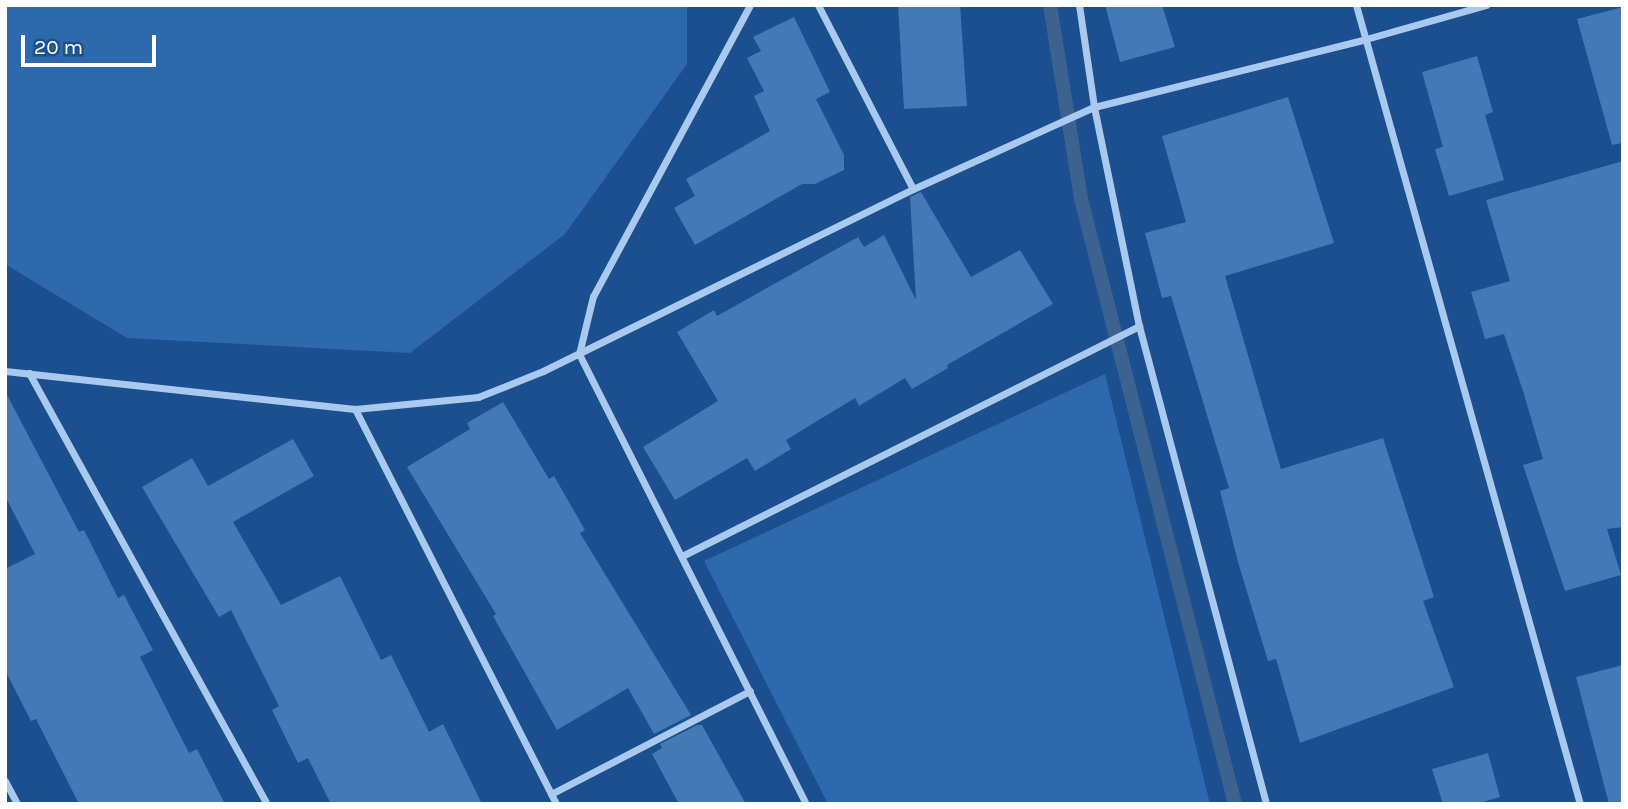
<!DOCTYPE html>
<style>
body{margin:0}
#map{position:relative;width:1628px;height:809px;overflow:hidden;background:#1b4f8f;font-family:Karla,sans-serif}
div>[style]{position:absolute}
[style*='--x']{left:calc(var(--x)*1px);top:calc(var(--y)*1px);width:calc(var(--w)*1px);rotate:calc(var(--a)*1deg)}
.green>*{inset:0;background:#2e69ad}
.stream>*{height:14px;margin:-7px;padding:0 7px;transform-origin:7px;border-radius:7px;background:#3c6290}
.building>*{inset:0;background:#4478b7}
.street>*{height:7px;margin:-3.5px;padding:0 3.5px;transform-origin:3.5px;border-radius:3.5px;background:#a9c9ee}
span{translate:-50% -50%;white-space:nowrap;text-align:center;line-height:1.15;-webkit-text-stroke:5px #1b4f8f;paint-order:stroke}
.frame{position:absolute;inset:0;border:7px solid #fff;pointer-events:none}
.scale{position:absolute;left:21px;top:35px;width:135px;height:32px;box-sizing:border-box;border:4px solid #fff;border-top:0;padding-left:9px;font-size:21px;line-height:24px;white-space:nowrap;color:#fff;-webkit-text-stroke:5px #1b4f8f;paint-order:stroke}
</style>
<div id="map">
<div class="green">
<i style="clip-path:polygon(5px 5px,687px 5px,687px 64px,565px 234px,410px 353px,127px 338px,5px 264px)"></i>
<i style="clip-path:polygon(1105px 374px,1210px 804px,828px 804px,704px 561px)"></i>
</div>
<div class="stream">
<i style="--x:1050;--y:5;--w:196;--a:80.9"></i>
<i style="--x:1081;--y:199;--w:624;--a:75.72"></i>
</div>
<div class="building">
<i style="clip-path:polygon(898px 5px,960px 5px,967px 106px,904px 109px)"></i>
<i style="clip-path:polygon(1105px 5px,1162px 5px,1175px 47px,1120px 62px)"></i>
<i style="clip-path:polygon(1623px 7px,1623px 143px,1612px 145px,1577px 19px)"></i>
<i style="clip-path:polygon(794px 17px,830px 92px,816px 99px,844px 155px,844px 170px,815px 184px,802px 184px,695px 245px,674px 208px,695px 196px,686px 179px,770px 131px,754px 96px,764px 91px,747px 58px,761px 51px,753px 37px)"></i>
<i style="clip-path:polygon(1477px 56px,1493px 112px,1485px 115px,1504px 180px,1449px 196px,1435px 149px,1443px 147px,1422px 72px)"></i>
<i style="clip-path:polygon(1288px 97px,1334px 243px,1225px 276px,1281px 469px,1383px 438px,1434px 597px,1423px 601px,1454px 687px,1300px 743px,1276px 659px,1268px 661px,1238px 562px,1220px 491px,1229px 488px,1171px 296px,1162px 298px,1145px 233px,1186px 222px,1162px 136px)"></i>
<i style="clip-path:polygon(1623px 161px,1623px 527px,1607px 529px,1621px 575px,1565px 591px,1523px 465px,1543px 459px,1523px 391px,1504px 334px,1485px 339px,1471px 292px,1510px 281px,1486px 200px)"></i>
<i style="clip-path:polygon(921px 192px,971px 277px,1020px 250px,1053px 304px,947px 365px,948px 368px,912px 389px,905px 378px,859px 406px,855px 398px,786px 440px,791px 449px,755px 471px,747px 458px,675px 500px,643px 447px,718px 401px,677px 332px,714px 310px,717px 316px,858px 237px,864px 247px,884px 235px,916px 300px,910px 197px)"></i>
<i style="clip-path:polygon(5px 391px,79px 532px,84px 530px,118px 598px,124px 595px,153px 650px,140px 657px,189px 753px,197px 749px,225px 804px,79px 804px,36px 719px,31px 721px,5px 670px,5px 569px,35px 554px,5px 496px)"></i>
<i style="clip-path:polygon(503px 402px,549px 479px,554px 476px,585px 530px,580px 533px,691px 715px,654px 734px,628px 688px,557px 730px,493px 616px,496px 614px,407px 467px,470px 429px,467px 423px)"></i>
<i style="clip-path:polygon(293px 439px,314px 476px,233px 522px,281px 605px,340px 576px,381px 660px,391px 655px,429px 732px,443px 724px,482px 804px,331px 804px,308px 758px,298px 763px,272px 710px,279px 706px,231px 610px,219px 617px,142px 487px,192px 458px,208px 486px)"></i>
<i style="clip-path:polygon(1623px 665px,1623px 804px,1609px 804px,1576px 677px)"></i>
<i style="clip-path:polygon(697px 725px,702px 725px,746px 804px,679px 804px,652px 754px,662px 748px,660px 744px)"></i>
<i style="clip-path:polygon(1488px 753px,1500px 797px,1476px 804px,1443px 804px,1432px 769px)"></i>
</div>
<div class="street">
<i style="--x:750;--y:5;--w:331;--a:118.3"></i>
<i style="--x:593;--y:296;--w:60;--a:103.6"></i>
<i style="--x:579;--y:354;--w:504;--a:63.23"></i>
<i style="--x:818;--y:5;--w:207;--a:62.7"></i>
<i style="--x:1079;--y:5;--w:103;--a:81.6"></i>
<i style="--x:1094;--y:107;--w:224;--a:78.4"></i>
<i style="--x:1139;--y:326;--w:495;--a:75.1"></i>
<i style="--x:1356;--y:5;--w:830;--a:74.34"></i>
<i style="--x:5;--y:371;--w:352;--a:6.2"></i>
<i style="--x:355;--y:409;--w:124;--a:-5.6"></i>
<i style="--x:478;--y:397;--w:70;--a:-21.8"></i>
<i style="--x:543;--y:371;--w:412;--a:-26.2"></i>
<i style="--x:913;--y:189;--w:199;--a:-24.4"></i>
<i style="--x:1094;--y:107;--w:280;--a:-14"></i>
<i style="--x:1366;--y:39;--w:125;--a:-15.8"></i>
<i style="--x:29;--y:373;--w:492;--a:61.1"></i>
<i style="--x:355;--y:409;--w:443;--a:63"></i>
<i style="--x:682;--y:556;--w:512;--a:-26.72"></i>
<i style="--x:5;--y:781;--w:26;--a:62"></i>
<i style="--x:551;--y:794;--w:224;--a:-27.4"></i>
</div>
<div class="frame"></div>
<div class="scale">20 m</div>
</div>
